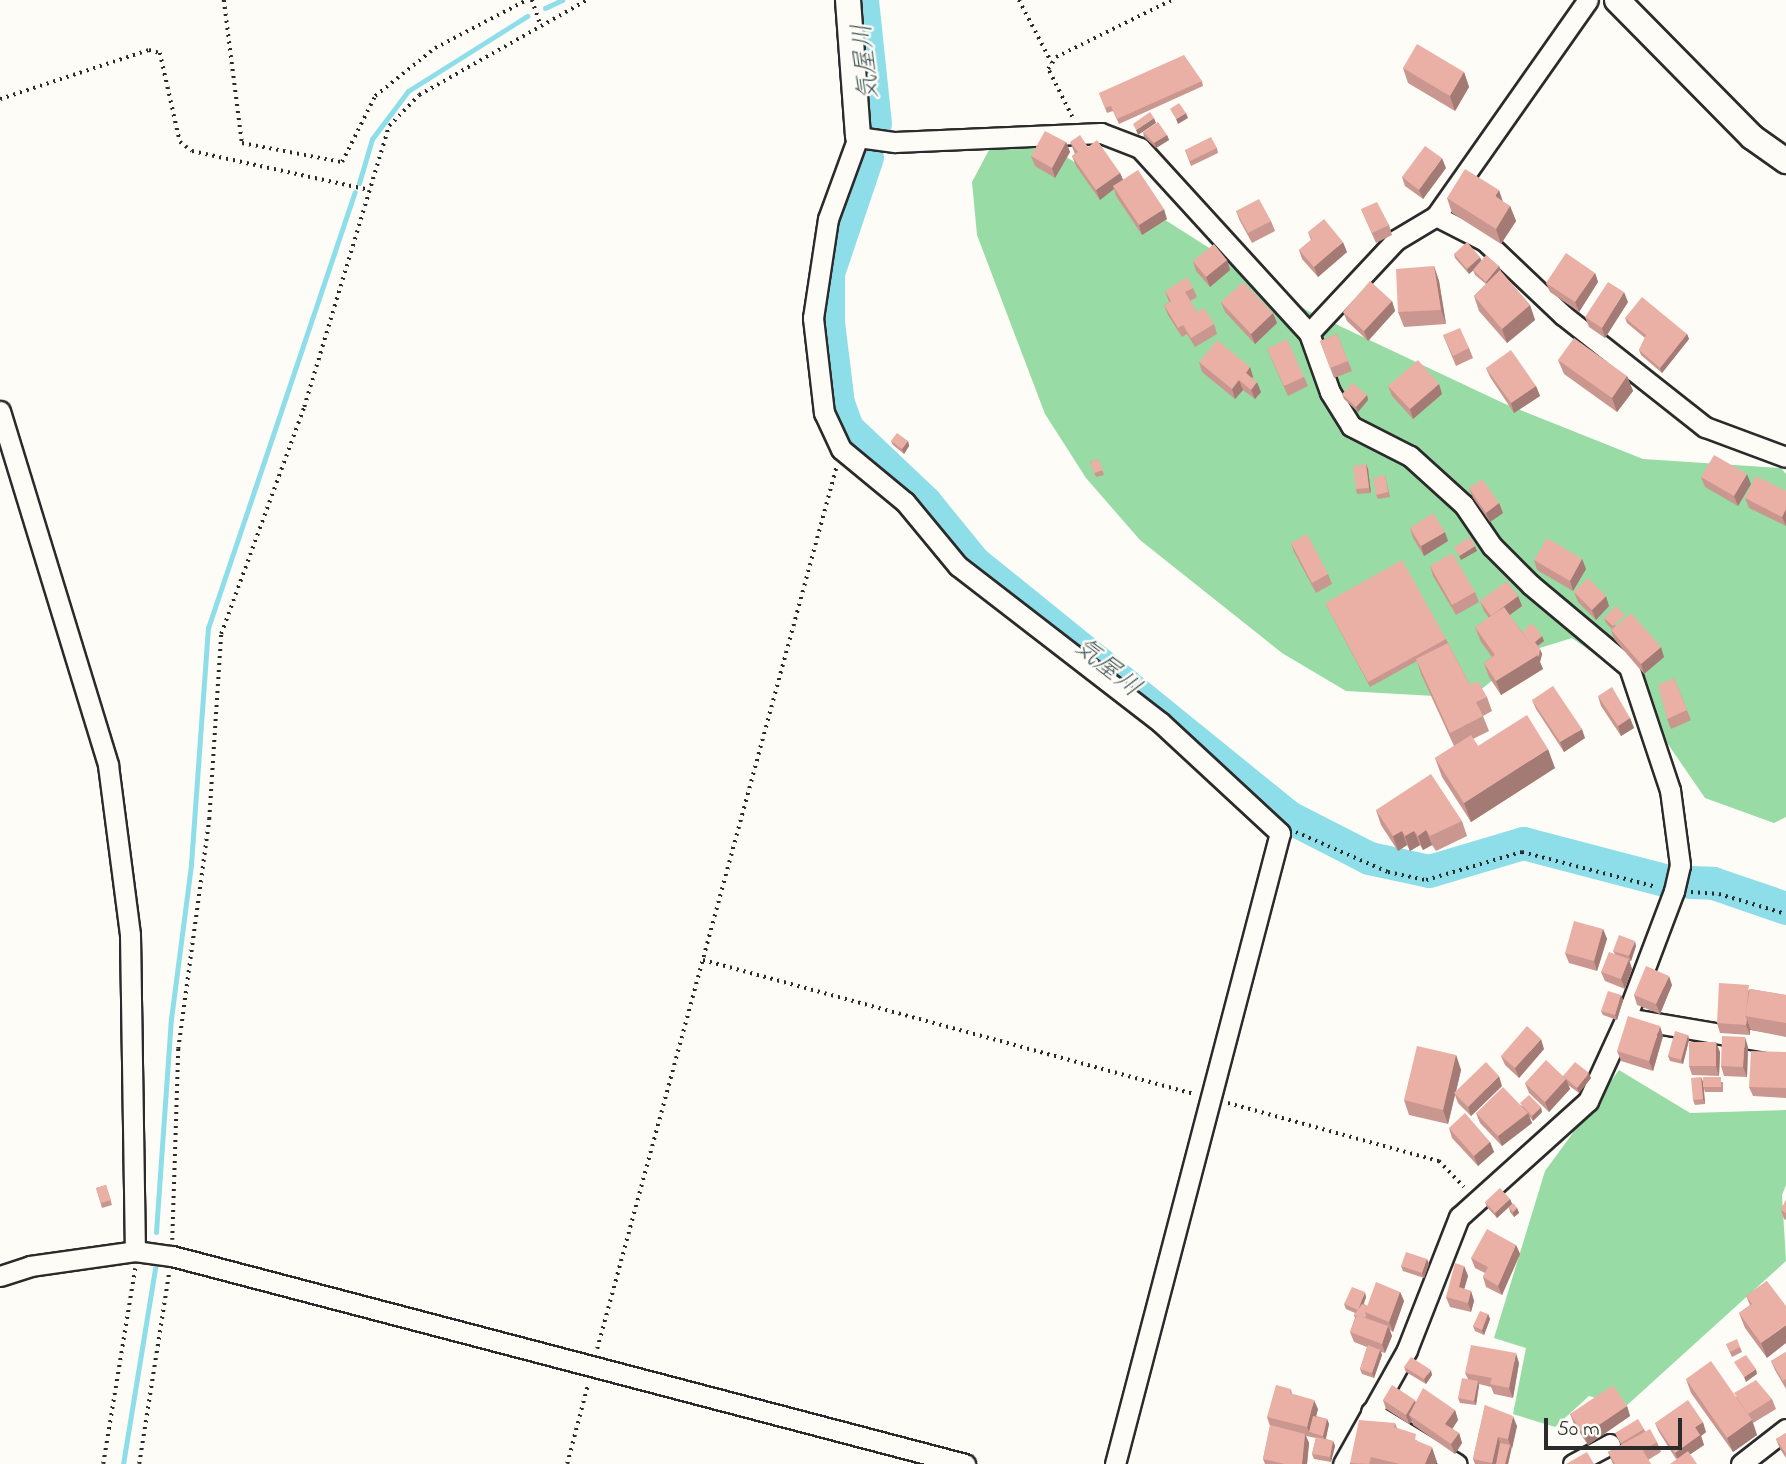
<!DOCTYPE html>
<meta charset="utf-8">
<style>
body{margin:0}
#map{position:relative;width:1786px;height:1464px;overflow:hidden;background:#fdfcf7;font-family:"Indie Flower","Klee One",sans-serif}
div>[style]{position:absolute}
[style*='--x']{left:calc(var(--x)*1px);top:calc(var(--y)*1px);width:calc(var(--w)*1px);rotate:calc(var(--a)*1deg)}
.green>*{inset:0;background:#98dba5}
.stream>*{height:5px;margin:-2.5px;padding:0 2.5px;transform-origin:2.5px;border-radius:2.5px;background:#8edee9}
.river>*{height:33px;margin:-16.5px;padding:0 16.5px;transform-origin:16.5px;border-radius:16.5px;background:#8edee9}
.path>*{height:3.5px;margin-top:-1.75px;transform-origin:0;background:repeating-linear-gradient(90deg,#2b2b2b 0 2px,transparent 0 7px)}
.roads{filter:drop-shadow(2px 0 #2b2b2b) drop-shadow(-2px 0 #2b2b2b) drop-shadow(0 2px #2b2b2b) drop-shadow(0 -2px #2b2b2b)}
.minor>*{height:19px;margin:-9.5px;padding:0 9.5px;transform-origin:9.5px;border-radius:9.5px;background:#fdfcf7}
.tertiary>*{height:24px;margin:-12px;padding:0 12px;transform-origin:12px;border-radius:12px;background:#fdfcf7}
.wall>*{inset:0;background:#c9978f}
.shaded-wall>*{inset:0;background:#a47b74}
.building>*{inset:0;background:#eab0a6}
span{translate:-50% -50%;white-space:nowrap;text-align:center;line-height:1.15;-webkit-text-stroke:5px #fdfcf7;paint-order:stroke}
.water-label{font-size:26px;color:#44585a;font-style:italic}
.scale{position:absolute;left:1544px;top:1418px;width:138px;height:32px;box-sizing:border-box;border:4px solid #2b2b2b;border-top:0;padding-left:9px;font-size:21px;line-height:24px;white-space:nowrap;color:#2b2b2b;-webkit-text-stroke:5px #fdfcf7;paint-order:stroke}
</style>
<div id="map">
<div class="green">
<i style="clip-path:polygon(1032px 135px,1308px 311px,1503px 403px,1643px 459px,1781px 468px,1786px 474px,1786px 817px,1774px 823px,1705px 798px,1617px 670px,1572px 638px,1530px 651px,1470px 698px,1346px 691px,1282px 653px,1140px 540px,1086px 478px,1045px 414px,977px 235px,972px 182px,990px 148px)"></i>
<i style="clip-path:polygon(1619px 1070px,1690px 1113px,1786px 1110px,1786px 1185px,1782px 1195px,1786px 1261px,1625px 1407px,1589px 1396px,1555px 1427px,1513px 1414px,1526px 1348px,1494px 1338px,1545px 1171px)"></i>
</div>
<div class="stream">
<i style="--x:545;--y:8;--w:19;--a:-25"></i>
<i style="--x:359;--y:183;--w:46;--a:-73.5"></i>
<i style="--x:372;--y:139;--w:60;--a:-53.1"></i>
<i style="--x:408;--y:91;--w:141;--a:-32.2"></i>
<i style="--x:156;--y:1232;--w:214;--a:-86"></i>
<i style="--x:171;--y:1019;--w:156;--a:-82.6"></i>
<i style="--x:191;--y:864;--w:237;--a:-85.9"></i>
<i style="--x:208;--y:628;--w:460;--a:-71.4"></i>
<i style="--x:123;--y:1464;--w:199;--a:-80.7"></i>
</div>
<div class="river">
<i style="--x:862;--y:0;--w:124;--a:84"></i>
<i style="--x:867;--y:157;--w:122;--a:108.6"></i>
<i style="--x:828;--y:273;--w:49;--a:90"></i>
<i style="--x:828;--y:322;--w:82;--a:83"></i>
<i style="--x:838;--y:403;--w:27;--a:70"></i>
<i style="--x:847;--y:428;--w:108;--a:43.5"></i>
<i style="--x:925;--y:502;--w:77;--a:50.8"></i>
<i style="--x:974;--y:562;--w:405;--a:39"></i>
<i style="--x:1289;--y:817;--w:90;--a:27.1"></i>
<i style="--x:1369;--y:858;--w:61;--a:12.2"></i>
<i style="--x:1429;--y:871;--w:98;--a:-16.6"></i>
<i style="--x:1523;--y:843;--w:150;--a:14.7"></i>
<i style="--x:1690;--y:882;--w:23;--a:2"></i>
<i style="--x:1713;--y:883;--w:77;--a:18.9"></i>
</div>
<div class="path">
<i style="--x:224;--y:0;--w:144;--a:82.8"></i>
<i style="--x:242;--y:143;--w:102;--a:10.8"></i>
<i style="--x:342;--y:162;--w:74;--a:-63.4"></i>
<i style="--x:375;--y:96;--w:77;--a:-38.7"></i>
<i style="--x:435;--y:48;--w:104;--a:-27.6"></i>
<i style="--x:532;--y:0;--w:24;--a:71"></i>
<i style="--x:1019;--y:0;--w:71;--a:62.4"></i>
<i style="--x:0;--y:99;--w:157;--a:-18.2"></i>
<i style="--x:149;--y:50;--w:11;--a:15"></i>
<i style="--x:160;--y:53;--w:91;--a:77.3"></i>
<i style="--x:180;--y:142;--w:15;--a:37"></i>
<i style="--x:192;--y:151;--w:182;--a:12.4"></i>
<i style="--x:1072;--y:117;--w:54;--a:-116.6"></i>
<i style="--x:1048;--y:69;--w:14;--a:-56"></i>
<i style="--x:1056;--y:57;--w:129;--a:-26.2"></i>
<i style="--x:1296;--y:832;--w:100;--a:23.5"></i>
<i style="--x:1388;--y:872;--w:39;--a:12"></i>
<i style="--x:1426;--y:880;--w:100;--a:-16.3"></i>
<i style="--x:1522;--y:852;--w:138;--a:14.6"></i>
<i style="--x:1691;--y:892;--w:28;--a:4"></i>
<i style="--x:1719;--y:894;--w:70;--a:16.6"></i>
<i style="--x:703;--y:960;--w:509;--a:15.26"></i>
<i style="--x:1228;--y:1103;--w:219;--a:15.4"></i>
<i style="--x:1439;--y:1161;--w:36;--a:46"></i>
<i style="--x:172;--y:1240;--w:191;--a:-88.2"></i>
<i style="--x:178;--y:1049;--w:232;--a:-82.3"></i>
<i style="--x:209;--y:819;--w:185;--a:-86.3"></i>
<i style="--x:221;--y:634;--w:242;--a:-69.9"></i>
<i style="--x:304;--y:407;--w:294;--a:-73.2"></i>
<i style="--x:389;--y:126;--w:43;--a:-45.9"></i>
<i style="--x:419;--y:95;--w:193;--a:-29.5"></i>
<i style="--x:597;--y:1349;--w:913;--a:-74.82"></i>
<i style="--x:103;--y:1464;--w:198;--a:-80.7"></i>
<i style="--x:139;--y:1464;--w:194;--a:-81.1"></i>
<i style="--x:567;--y:1464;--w:83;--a:-75.3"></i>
</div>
<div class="roads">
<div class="minor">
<i style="--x:1436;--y:216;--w:55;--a:27"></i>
<i style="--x:1485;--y:241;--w:108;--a:43.5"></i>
<i style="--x:1563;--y:315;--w:181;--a:38.3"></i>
<i style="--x:1705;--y:427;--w:86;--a:20.3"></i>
<i style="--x:1309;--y:333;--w:127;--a:-46.9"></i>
<i style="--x:1396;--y:240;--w:47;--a:-31"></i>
<i style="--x:1436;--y:216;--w:264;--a:-54.9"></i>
<i style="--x:0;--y:411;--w:370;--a:73"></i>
<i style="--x:108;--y:765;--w:171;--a:82.6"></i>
<i style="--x:130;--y:935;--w:316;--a:89.1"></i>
<i style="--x:135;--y:1251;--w:37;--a:8"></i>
<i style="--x:172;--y:1256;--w:820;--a:14.7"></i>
<i style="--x:1626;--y:1018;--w:162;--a:9.6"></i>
<i style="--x:0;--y:1276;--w:32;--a:-18"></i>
<i style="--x:30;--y:1266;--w:106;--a:-8.1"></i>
<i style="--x:1371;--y:1412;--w:100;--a:31.2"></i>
<i style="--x:1115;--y:1464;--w:652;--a:-75.35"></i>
<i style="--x:1280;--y:833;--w:163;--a:-137.2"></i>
<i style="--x:1160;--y:722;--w:255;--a:-142.3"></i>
<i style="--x:958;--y:566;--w:83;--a:-129.6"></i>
<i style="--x:905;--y:502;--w:83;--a:-140.4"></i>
<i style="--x:841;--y:449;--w:40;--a:-115"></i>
<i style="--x:824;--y:413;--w:96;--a:-96.6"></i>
<i style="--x:813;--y:318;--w:100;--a:-81.4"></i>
<i style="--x:828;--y:219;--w:87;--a:-69.9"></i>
<i style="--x:858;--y:137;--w:37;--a:8"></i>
<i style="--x:895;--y:142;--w:206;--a:-2.5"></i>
<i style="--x:1101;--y:133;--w:42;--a:21"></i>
<i style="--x:1140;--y:148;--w:251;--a:47.6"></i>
<i style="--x:1309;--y:333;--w:63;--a:70.4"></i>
<i style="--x:1330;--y:392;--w:40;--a:58"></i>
<i style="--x:1351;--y:426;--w:66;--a:27"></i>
<i style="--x:1410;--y:456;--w:73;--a:42.2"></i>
<i style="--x:1464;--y:505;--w:50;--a:55.7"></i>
<i style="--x:1492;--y:546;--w:55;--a:45"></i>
<i style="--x:1531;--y:585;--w:128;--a:39.9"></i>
<i style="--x:1629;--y:667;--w:130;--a:71.6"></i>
<i style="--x:1670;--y:790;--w:76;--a:82.4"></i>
<i style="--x:1680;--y:865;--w:27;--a:103"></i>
<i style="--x:1674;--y:891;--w:136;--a:110.7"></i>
<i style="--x:1626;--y:1018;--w:91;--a:114.6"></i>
<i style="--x:1588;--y:1101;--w:173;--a:138"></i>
<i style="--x:1459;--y:1217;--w:143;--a:111.4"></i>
<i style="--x:1407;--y:1350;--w:131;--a:119.3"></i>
<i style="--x:1573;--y:1464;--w:42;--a:-28.4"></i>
<i style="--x:1741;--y:1464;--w:57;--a:-37.9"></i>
</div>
<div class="tertiary">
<i style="--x:848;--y:0;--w:137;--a:85.8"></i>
<i style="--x:1617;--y:0;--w:192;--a:45.4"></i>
<i style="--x:1752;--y:137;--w:42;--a:35.2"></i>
</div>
</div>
<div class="wall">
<i style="clip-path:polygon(1403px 68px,1464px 72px,1469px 87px,1455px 111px,1408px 83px)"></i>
<i style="clip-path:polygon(1202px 81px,1203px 86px,1119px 124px,1113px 111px,1107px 113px,1099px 93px)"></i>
<i style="clip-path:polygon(1143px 132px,1167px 135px,1169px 140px,1156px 148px,1144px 137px)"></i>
<i style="clip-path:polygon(1066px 142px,1070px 152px,1055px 178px,1035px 166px,1031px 156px)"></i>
<i style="clip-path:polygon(1070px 142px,1088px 147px,1120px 173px,1123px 180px,1167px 219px,1142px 235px,1116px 196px,1114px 189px,1100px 200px,1076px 166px,1072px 156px,1075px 154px)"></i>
<i style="clip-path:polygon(1217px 148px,1218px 153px,1191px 166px,1185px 150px)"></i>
<i style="clip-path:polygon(1446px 168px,1423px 199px,1405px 186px,1402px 177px)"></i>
<i style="clip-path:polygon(1447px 198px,1503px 202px,1510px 206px,1516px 221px,1501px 244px,1452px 213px)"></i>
<i style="clip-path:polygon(1361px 209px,1389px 225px,1392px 235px,1376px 243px)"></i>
<i style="clip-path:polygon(1236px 211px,1271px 221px,1275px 231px,1252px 243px,1240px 221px)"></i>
<i style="clip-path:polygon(1308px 232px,1347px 252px,1318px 277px,1302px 259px,1299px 250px,1311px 240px)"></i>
<i style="clip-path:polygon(1454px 254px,1499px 266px,1501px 272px,1530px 305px,1535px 320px,1507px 343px,1479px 311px,1474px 296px,1486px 284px,1475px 275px,1473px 270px,1475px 269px,1469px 274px,1455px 258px)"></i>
<i style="clip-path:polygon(1227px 260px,1230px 270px,1210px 287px,1196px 271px,1193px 261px)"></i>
<i style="clip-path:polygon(1434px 266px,1439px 281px,1446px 324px,1404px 327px,1398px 312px)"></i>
<i style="clip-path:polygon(1595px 273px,1598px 282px,1579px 312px,1550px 292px,1546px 283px)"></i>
<i style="clip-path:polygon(1193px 288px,1197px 297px,1190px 301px,1197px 312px,1214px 324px,1217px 334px,1195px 347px,1187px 334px,1182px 337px,1168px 315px,1164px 305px,1169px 302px,1165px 291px)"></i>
<i style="clip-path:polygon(1392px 301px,1395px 311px,1368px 341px,1347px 321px,1343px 312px)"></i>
<i style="clip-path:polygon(1221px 302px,1273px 313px,1277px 323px,1255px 344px,1225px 312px)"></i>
<i style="clip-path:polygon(1628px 302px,1605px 338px,1589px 327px,1585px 317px)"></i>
<i style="clip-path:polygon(1625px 318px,1687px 334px,1689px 339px,1662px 373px,1641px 355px,1639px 350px,1645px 338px,1627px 323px)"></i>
<i style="clip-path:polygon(1337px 334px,1352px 371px,1334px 378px,1320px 341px)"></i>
<i style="clip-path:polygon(1443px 335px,1469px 348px,1473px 358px,1456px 366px)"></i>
<i style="clip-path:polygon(1267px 349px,1304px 377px,1308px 386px,1288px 396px)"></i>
<i style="clip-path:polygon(1558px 360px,1627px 376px,1633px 391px,1617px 412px,1564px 374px)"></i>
<i style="clip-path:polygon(1199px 362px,1250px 367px,1253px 377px,1252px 378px,1261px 392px,1255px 399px,1243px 390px,1235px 399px,1202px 372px)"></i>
<i style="clip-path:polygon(1486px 368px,1536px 386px,1540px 396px,1514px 413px,1490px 377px)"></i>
<i style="clip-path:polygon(1439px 384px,1442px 394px,1413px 419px,1392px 396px,1388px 386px)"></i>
<i style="clip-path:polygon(1342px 394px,1367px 395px,1368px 400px,1358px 412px,1344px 399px)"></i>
<i style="clip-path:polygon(891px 441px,908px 441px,909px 446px,904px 454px,893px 445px)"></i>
<i style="clip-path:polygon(1098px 459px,1104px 475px,1096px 477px,1090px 462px)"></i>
<i style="clip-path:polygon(1366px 464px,1368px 469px,1371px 493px,1357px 494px,1356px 489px)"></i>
<i style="clip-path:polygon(1385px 475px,1390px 497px,1378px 499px,1376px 495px)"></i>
<i style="clip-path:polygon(1701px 477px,1751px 484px,1738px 506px,1705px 487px)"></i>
<i style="clip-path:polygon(1469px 488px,1499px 503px,1503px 513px,1490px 522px,1473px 498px)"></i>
<i style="clip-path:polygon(1786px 491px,1786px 526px,1749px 508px,1745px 498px)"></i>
<i style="clip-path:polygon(1410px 528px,1448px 541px,1424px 556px,1413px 538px)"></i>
<i style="clip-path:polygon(1291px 543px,1328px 574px,1332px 584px,1316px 593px,1294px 552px)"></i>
<i style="clip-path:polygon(1582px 559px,1586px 569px,1573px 591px,1537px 570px,1534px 560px)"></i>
<i style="clip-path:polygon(1430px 566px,1475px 592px,1479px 602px,1456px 615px,1433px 576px)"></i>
<i style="clip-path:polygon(1574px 592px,1609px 606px,1596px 620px,1578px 602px)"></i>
<i style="clip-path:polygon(1518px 596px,1522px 606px,1509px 615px,1522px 632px,1544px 641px,1538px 646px,1542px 654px,1540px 662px,1543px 669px,1501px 695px,1489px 677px,1484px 663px,1492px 657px,1481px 642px,1475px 627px,1489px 618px,1484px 611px,1480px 601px)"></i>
<i style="clip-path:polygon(1325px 603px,1446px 639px,1470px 685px,1487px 697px,1492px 711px,1483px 716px,1489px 731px,1473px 739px,1478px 746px,1555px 768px,1471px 822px,1442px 777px,1435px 758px,1454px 746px,1421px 674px,1417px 661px,1370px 687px)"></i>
<i style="clip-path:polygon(1604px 618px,1664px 657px,1644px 674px,1614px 639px,1611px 630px,1612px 629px,1606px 623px)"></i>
<i style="clip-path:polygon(1674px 678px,1691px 720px,1671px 729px,1667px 719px)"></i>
<i style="clip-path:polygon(1598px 696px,1630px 718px,1634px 728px,1621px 736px,1601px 706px)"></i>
<i style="clip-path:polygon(1532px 700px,1585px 738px,1564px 752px,1536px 709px)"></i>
<i style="clip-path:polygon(1376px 810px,1462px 821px,1467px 836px,1436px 851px,1432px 845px,1423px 850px,1420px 845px,1410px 851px,1407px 845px,1398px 851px,1381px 825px)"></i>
<i style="clip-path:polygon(1603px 929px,1607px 939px,1597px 971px,1569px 963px,1565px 953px)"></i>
<i style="clip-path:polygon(1636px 946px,1631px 961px,1629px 961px,1632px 969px,1625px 989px,1605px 981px,1601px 972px,1615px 954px,1613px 951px)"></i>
<i style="clip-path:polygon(1672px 985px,1660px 1014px,1637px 1005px,1634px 995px)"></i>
<i style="clip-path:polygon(1750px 989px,1786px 995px,1786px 1037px,1751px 1030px,1750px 1029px,1750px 1035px,1720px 1033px,1717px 1023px)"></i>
<i style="clip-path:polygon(1621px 995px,1623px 1000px,1617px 1020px,1603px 1015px,1601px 1011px)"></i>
<i style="clip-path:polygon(1688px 1035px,1689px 1040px,1683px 1064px,1670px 1061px,1668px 1056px)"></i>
<i style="clip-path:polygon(1663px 1036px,1653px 1071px,1621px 1061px,1617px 1051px)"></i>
<i style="clip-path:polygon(1748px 1047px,1747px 1077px,1724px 1076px,1721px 1066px)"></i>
<i style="clip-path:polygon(1544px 1049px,1519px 1078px,1505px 1065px,1501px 1056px)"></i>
<i style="clip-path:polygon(1720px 1052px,1719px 1076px,1692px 1075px,1689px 1066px)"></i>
<i style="clip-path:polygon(1786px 1052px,1786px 1098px,1753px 1096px,1749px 1087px)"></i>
<i style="clip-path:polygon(1456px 1055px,1461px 1070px,1456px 1092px,1502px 1086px,1471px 1116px,1458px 1103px,1455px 1095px,1448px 1124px,1409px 1115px,1404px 1100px)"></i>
<i style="clip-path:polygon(1563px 1076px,1591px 1078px,1579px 1093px,1568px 1085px,1570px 1089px,1549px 1112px,1529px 1093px,1525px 1083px)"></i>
<i style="clip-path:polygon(1701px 1077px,1703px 1082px,1723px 1082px,1723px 1092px,1705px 1092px,1704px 1088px,1705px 1104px,1695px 1105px,1693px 1100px)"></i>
<i style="clip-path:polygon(1520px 1105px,1542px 1112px,1533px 1121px,1529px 1116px,1532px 1123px,1502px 1146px,1480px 1123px,1476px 1113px)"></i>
<i style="clip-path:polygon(1449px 1128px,1490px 1142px,1494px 1152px,1478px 1166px,1452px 1138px)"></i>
<i style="clip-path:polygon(106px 1185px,112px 1205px,102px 1208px,96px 1188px)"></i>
<i style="clip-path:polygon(1510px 1199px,1512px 1204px,1517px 1208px,1519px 1213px,1514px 1217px,1510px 1212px,1509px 1207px,1497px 1218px,1487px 1207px,1485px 1202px)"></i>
<i style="clip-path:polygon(1786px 1200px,1786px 1220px,1784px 1219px,1781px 1210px)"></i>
<i style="clip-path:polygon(1516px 1245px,1520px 1254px,1502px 1295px,1486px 1287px,1483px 1277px,1485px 1273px,1475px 1268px,1471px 1258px)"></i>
<i style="clip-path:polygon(1427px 1259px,1429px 1264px,1424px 1278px,1403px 1271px,1401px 1266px)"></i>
<i style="clip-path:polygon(1464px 1266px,1468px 1276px,1464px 1289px,1471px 1291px,1474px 1301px,1471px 1312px,1450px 1307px,1446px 1297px)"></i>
<i style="clip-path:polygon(1767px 1281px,1767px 1358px,1745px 1328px,1739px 1313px,1750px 1305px,1746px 1296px)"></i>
<i style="clip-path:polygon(1400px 1292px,1404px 1301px,1393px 1332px,1390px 1330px,1392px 1336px,1385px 1353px,1381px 1352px,1382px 1355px,1374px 1378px,1362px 1374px,1360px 1369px,1367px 1347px,1354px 1342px,1350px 1332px,1355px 1318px,1354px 1315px,1355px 1313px,1346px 1309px,1344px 1304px,1366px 1297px,1364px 1304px,1367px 1306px)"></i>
<i style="clip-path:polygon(1488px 1314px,1490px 1319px,1484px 1335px,1475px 1331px,1473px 1326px)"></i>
<i style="clip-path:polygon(1726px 1344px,1740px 1347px,1742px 1352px,1732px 1357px)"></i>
<i style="clip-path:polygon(1786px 1352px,1786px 1389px,1775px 1370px,1771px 1361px)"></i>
<i style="clip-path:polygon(1519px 1363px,1513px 1398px,1494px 1394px,1491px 1387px,1479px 1384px,1476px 1405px,1460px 1403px,1458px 1398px,1468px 1379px,1465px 1373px)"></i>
<i style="clip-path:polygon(1404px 1367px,1432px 1375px,1426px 1384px,1406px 1372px)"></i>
<i style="clip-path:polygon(1686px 1379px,1736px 1397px,1772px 1399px,1776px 1409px,1753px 1423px,1757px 1435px,1733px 1452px,1691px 1393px)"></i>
<i style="clip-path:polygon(1291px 1389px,1292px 1394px,1318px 1409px,1316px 1416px,1327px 1419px,1329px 1424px,1326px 1439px,1333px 1441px,1335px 1446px,1331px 1462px,1314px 1459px,1312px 1454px,1316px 1438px,1306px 1436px,1309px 1443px,1307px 1464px,1265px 1464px,1263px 1459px,1270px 1426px,1267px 1417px)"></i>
<i style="clip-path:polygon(1383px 1400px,1416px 1402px,1455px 1410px,1458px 1420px,1452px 1429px,1459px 1433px,1462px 1443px,1455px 1454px,1413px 1425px,1412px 1421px,1409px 1424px,1386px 1409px)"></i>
<i style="clip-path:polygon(1485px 1405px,1517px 1426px,1508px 1464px,1475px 1464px,1473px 1459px)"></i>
<i style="clip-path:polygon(1627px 1406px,1630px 1416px,1588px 1445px,1574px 1424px,1570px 1414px)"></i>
<i style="clip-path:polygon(1395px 1423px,1397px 1428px,1419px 1442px,1437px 1462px,1436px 1464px,1350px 1464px,1350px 1463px)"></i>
<i style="clip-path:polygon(1655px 1423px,1706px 1432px,1701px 1436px,1704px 1445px,1690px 1454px,1676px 1459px,1659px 1432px)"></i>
<i style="clip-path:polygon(1644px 1429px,1645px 1431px,1657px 1442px,1661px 1452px,1648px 1460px,1651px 1464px,1613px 1464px,1608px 1452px,1621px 1445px,1615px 1433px)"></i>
<i style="clip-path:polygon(1786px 1433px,1786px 1458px,1780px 1449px,1776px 1439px)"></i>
</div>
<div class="shaded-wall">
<i style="clip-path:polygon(1464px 72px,1469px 87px,1455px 111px,1450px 96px)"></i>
<i style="clip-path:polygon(1186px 113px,1188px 118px,1178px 124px,1176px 119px)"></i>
<i style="clip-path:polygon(1154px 118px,1156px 123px,1138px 135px,1136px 130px)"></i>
<i style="clip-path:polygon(1167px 135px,1169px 140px,1156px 148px,1154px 143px)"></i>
<i style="clip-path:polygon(1066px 142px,1070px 152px,1055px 178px,1052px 168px)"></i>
<i style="clip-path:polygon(1442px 158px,1446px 168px,1423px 199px,1419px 190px)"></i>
<i style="clip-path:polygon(1120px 173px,1124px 182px,1113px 186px,1114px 189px,1100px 200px,1096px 190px)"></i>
<i style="clip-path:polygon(1499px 190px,1504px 205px,1495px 196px)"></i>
<i style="clip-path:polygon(1510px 206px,1516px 221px,1501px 244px,1496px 229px)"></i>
<i style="clip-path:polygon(1164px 209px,1167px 219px,1142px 235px,1139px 225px)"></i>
<i style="clip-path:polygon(1343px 242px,1347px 252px,1318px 277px,1314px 267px)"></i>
<i style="clip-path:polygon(1480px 257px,1482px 262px,1469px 274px,1467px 269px)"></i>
<i style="clip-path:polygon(1227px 260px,1230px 270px,1210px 287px,1206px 277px)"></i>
<i style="clip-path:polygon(1434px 266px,1439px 281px,1446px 324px,1441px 310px)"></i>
<i style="clip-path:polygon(1499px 266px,1501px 271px,1488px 287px,1486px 282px)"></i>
<i style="clip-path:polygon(1595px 273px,1598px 282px,1579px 312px,1575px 302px)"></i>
<i style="clip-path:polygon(1624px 292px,1628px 302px,1605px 338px,1602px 328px)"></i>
<i style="clip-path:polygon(1392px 301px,1395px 311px,1368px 341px,1364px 331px)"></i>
<i style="clip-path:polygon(1530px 305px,1535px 320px,1507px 343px,1502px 329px)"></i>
<i style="clip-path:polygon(1273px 313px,1277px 323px,1255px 344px,1251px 334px)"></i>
<i style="clip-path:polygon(1687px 334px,1689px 339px,1662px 373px,1660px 368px)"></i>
<i style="clip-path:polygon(1250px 367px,1253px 377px,1249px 382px,1246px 373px)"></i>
<i style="clip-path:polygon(1627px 376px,1633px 391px,1617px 412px,1612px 398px)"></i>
<i style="clip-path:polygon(1239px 380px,1243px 390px,1235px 399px,1232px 389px)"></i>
<i style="clip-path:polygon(1257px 382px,1261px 392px,1255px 399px,1251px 390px)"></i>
<i style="clip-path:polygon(1439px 384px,1442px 394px,1413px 419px,1410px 409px)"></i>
<i style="clip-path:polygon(1536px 386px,1540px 396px,1514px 413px,1511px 403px)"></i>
<i style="clip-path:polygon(1367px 395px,1368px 400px,1358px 412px,1356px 407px)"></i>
<i style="clip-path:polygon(908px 441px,909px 446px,904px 454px,902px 449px)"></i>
<i style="clip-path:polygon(1366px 464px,1368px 469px,1371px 493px,1369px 488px)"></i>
<i style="clip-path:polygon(1747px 474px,1751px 484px,1738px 506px,1734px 496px)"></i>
<i style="clip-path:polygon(1499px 503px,1503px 513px,1490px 522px,1486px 513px)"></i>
<i style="clip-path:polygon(1786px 509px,1786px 526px,1782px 517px)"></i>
<i style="clip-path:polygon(1445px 532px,1448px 541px,1424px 556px,1421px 546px)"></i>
<i style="clip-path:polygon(1475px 546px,1477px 551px,1461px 560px,1459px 556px)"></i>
<i style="clip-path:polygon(1582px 559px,1586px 569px,1573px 591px,1570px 581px)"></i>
<i style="clip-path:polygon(1518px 596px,1522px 606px,1495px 626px,1491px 616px)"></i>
<i style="clip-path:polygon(1606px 596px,1609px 606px,1596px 620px,1592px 610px)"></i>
<i style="clip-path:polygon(1542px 636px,1544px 641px,1536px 647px,1535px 642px)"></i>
<i style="clip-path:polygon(1661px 647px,1664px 657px,1644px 674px,1641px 664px)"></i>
<i style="clip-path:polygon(1540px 649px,1542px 654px,1540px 662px,1543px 669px,1501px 695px,1496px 681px)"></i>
<i style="clip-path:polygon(1630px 718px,1634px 728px,1621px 736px,1618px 726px)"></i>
<i style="clip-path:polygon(1582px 729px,1585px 738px,1564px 752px,1560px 742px)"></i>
<i style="clip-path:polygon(1548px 749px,1555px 768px,1471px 822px,1464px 803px)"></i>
<i style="clip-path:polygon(1426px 830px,1432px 845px,1423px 850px,1418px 836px)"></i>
<i style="clip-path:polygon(1402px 831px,1407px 845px,1398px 851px,1393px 836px)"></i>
<i style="clip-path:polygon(1414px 831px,1420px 845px,1410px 851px,1405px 836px)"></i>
<i style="clip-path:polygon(1603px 929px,1607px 939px,1597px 971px,1594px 961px)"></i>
<i style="clip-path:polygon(1635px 941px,1636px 946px,1631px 961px,1629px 956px)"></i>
<i style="clip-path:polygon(1629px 959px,1632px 969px,1625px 989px,1621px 979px)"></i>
<i style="clip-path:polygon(1669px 976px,1672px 985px,1660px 1014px,1656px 1004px)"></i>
<i style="clip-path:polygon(1621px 995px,1623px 1000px,1617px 1020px,1615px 1015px)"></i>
<i style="clip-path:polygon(1747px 1019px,1750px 1029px,1750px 1035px,1746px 1025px)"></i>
<i style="clip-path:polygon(1660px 1026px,1663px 1036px,1653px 1071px,1649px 1061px)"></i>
<i style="clip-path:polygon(1688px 1035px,1689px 1040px,1683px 1064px,1681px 1060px)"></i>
<i style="clip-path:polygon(1745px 1037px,1748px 1047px,1747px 1077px,1743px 1067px)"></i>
<i style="clip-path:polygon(1541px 1039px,1544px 1049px,1519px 1078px,1515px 1068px)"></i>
<i style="clip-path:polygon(1716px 1042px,1720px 1052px,1719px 1076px,1716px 1066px)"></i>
<i style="clip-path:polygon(1456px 1055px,1461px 1070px,1448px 1124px,1443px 1110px)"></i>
<i style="clip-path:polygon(1589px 1073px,1591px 1078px,1579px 1093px,1577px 1088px)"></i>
<i style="clip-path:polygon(1499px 1076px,1502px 1086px,1471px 1116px,1468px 1107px)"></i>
<i style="clip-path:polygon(1701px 1077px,1703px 1082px,1705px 1104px,1703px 1099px)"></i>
<i style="clip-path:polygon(1566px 1079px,1570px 1089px,1549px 1112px,1545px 1102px)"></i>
<i style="clip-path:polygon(1541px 1107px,1542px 1112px,1533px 1121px,1532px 1116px)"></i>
<i style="clip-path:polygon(1528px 1113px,1532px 1123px,1502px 1146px,1498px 1136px)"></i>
<i style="clip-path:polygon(1490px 1142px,1494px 1152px,1478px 1166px,1474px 1156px)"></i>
<i style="clip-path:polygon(1510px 1199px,1512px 1204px,1497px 1218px,1495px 1213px)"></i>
<i style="clip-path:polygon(1517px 1208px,1519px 1213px,1514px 1217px,1513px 1212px)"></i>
<i style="clip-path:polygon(1516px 1245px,1520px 1254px,1502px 1295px,1498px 1286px)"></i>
<i style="clip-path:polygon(1427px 1259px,1429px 1264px,1424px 1278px,1422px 1273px)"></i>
<i style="clip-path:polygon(1464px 1266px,1468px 1276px,1462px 1297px,1459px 1287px)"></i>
<i style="clip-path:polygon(1471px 1291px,1474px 1301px,1471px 1312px,1468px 1303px)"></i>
<i style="clip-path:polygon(1365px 1292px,1366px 1297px,1359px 1315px,1358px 1310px)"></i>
<i style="clip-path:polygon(1400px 1292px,1404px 1301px,1393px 1332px,1389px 1322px)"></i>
<i style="clip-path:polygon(1488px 1314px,1490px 1319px,1484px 1335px,1482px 1330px)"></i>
<i style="clip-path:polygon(1786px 1325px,1786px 1343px,1767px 1358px,1761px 1343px)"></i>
<i style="clip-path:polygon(1388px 1326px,1392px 1336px,1385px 1353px,1382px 1344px)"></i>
<i style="clip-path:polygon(1380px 1350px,1382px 1355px,1374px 1378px,1372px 1373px)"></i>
<i style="clip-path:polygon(1516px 1353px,1519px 1363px,1513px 1398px,1509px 1388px)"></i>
<i style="clip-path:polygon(1756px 1369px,1757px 1374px,1746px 1382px,1744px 1377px)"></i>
<i style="clip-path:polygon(1431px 1370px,1432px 1375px,1426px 1384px,1424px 1379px)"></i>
<i style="clip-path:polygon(1478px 1381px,1479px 1386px,1476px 1405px,1474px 1401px)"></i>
<i style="clip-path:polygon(1314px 1400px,1318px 1409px,1312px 1433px,1309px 1432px,1311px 1437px,1307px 1427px)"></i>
<i style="clip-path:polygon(1415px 1400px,1418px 1410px,1409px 1415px,1412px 1421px,1409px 1424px,1406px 1415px)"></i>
<i style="clip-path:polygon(1627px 1406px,1630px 1416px,1588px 1445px,1584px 1435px)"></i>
<i style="clip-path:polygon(1455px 1410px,1458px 1420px,1449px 1434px,1445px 1424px)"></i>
<i style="clip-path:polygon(1513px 1416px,1517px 1426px,1512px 1449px,1508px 1439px)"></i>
<i style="clip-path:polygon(1327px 1419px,1329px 1424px,1325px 1441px,1323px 1436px)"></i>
<i style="clip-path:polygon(1752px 1420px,1757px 1435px,1733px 1452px,1727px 1438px)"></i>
<i style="clip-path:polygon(1703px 1422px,1706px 1432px,1701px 1436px,1704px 1445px,1679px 1462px,1675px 1453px,1695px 1427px)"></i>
<i style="clip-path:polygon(1459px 1433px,1462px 1443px,1455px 1454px,1451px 1444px)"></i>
<i style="clip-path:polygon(1305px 1434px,1309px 1443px,1307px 1464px,1302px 1464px)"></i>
<i style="clip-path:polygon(1498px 1437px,1501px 1447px,1497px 1464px,1492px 1464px)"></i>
<i style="clip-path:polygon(1333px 1441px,1335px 1446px,1331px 1462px,1330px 1457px)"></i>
<i style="clip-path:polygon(1510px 1445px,1511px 1450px,1508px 1464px,1505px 1464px)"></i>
<i style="clip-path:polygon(1432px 1447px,1437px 1462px,1436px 1464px,1425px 1464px)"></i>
</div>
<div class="building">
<i style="clip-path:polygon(1417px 44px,1464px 72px,1450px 96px,1403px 68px)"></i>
<i style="clip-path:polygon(1184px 55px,1202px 81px,1117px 119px,1111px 106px,1105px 108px,1099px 93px)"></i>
<i style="clip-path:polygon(1179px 103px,1186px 113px,1176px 119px,1170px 109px)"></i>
<i style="clip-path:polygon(1150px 112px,1154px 118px,1136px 130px,1133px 124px)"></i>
<i style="clip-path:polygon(1158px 122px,1167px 135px,1154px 143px,1143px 132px)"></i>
<i style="clip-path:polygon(1045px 131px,1066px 142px,1052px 168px,1031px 156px)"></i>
<i style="clip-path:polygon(1080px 135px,1088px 147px,1097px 140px,1120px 173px,1096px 190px,1072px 156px,1078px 152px,1070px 142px)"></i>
<i style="clip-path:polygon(1211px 137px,1217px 148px,1190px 161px,1185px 150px)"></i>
<i style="clip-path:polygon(1425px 146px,1442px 158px,1419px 190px,1402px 177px)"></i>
<i style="clip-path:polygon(1465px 169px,1499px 190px,1495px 196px,1510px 206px,1496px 229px,1447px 198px)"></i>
<i style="clip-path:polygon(1138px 170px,1164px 209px,1139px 225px,1113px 186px)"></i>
<i style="clip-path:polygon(1259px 199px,1271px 221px,1248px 233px,1236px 211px)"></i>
<i style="clip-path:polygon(1377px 202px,1389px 225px,1372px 233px,1361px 209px)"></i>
<i style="clip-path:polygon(1324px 219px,1343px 242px,1314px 267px,1299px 250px,1312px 239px,1308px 232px)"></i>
<i style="clip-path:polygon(1467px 242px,1480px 257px,1467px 269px,1454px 254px)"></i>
<i style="clip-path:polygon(1214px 244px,1227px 260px,1206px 277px,1193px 261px)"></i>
<i style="clip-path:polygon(1566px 253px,1595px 273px,1575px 302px,1546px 283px)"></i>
<i style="clip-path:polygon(1486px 255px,1499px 266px,1486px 282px,1473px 270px)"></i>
<i style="clip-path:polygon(1434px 266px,1441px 310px,1398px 312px,1396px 269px)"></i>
<i style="clip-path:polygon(1500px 270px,1530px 305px,1502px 329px,1474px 296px)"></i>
<i style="clip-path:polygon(1187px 277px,1193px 288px,1185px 292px,1197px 312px,1204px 308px,1214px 324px,1191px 338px,1183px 325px,1178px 328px,1164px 305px,1171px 301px,1165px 291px)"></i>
<i style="clip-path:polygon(1370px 281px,1392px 301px,1364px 331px,1343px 312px)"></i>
<i style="clip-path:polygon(1243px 282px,1273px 313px,1251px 334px,1221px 302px)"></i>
<i style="clip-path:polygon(1608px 282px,1624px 292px,1602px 328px,1585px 317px)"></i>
<i style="clip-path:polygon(1642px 297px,1687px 334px,1660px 368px,1639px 350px,1646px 335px,1625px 318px)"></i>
<i style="clip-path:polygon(1460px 328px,1469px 348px,1453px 356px,1443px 335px)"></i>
<i style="clip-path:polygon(1337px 334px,1348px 361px,1330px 368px,1320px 341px)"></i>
<i style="clip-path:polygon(1574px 338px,1627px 376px,1612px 398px,1558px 360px)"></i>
<i style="clip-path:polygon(1287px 339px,1304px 377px,1284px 386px,1267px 349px)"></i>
<i style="clip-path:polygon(1217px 340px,1250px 367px,1246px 373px,1257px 382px,1251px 390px,1239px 380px,1232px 389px,1199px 362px)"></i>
<i style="clip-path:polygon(1511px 350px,1536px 386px,1511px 403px,1486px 368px)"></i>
<i style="clip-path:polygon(1418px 360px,1439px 384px,1410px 409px,1388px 386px)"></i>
<i style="clip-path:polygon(1353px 383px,1367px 395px,1356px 407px,1342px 394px)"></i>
<i style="clip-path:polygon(897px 433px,908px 441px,902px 449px,891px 441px)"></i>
<i style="clip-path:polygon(1714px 455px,1747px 474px,1734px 496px,1701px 477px)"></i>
<i style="clip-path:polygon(1098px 459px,1103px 470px,1094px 473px,1090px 462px)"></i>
<i style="clip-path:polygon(1366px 464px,1369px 488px,1356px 489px,1353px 466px)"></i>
<i style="clip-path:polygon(1385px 475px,1388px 492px,1376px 495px,1373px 478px)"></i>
<i style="clip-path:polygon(1756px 476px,1786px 491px,1786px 509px,1782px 517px,1745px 498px)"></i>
<i style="clip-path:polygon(1482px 479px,1499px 503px,1486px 513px,1469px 488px)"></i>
<i style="clip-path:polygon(1433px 513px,1445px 532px,1421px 546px,1410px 528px)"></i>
<i style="clip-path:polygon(1307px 534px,1328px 574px,1312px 583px,1291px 543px)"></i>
<i style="clip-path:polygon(1470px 537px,1475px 546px,1459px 556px,1454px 547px)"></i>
<i style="clip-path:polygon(1547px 538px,1582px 559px,1570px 581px,1534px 560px)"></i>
<i style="clip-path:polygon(1452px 553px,1475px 592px,1452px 605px,1430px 566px)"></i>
<i style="clip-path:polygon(1402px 560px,1446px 639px,1368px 682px,1325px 603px)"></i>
<i style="clip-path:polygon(1588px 578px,1606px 596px,1592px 610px,1574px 592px)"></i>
<i style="clip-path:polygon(1507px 581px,1518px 596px,1491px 616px,1480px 601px)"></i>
<i style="clip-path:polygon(1616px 606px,1625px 615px,1613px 626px,1604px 618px)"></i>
<i style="clip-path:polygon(1504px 607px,1538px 655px,1496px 681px,1484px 663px,1495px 655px,1475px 627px)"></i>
<i style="clip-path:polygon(1631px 613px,1661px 647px,1641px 664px,1611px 630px)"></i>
<i style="clip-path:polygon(1532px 623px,1542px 636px,1535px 642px,1540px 649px,1539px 657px,1522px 632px)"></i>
<i style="clip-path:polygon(1448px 643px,1470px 685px,1478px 681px,1487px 697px,1476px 702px,1483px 716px,1450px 733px,1416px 659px)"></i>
<i style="clip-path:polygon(1674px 678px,1687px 710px,1667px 719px,1658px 685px)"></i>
<i style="clip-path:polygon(1553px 686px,1582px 729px,1560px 742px,1532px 700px)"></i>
<i style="clip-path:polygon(1612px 687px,1630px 718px,1618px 726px,1598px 696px)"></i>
<i style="clip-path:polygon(1527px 715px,1548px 749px,1464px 803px,1435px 758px,1471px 735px,1478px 746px)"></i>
<i style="clip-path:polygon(1431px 774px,1462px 821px,1430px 836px,1426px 830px,1418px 836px,1414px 831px,1405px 836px,1402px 831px,1393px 836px,1376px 810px)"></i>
<i style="clip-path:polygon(1574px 921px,1603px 929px,1594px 961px,1565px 953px)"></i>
<i style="clip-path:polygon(1619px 935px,1635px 941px,1629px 956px,1613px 951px)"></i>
<i style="clip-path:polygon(1609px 952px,1629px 959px,1621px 979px,1601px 972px)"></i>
<i style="clip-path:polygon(1646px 966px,1669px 976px,1656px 1004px,1634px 995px)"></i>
<i style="clip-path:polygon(1719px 983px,1749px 985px,1747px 1004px,1745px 1016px,1747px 1019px,1746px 1025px,1717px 1023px)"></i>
<i style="clip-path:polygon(1750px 989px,1786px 995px,1786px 1023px,1745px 1016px)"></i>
<i style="clip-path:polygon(1608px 991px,1621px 995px,1615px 1015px,1601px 1011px)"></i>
<i style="clip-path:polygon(1628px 1016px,1660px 1026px,1649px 1061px,1617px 1051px)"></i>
<i style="clip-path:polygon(1527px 1026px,1541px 1039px,1515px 1068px,1501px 1056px)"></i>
<i style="clip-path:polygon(1675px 1031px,1688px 1035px,1681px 1060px,1668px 1056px)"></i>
<i style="clip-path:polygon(1722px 1036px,1745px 1037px,1743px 1067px,1721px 1066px)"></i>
<i style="clip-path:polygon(1689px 1042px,1716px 1042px,1716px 1066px,1689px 1066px)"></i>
<i style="clip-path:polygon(1417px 1046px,1456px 1055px,1443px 1110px,1404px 1100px)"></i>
<i style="clip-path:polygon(1751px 1051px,1786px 1052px,1786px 1088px,1749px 1087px)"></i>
<i style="clip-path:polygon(1546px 1060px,1566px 1079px,1545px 1102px,1525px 1083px)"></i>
<i style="clip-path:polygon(1486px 1062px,1499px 1076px,1468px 1107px,1454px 1093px)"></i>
<i style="clip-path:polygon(1575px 1062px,1589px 1073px,1577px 1088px,1563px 1076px)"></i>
<i style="clip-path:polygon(1701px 1077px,1703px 1099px,1693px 1100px,1691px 1078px)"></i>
<i style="clip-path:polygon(1703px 1077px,1721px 1077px,1721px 1087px,1703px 1087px)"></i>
<i style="clip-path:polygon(1503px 1087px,1528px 1113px,1498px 1136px,1476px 1113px)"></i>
<i style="clip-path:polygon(1529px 1095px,1541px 1107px,1532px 1116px,1520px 1103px)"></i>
<i style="clip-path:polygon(1465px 1113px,1490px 1142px,1474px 1156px,1449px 1128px)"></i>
<i style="clip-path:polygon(106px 1185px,111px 1200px,101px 1203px,96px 1188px)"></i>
<i style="clip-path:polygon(1500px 1188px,1510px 1199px,1495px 1213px,1485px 1202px)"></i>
<i style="clip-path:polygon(1786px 1200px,1786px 1213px,1781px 1210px)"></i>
<i style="clip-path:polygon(1513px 1203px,1517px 1208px,1513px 1212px,1509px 1207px)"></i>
<i style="clip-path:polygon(1487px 1229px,1516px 1245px,1498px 1286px,1483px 1277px,1488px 1267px,1471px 1258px)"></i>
<i style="clip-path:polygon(1406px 1252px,1427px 1259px,1422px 1273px,1401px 1266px)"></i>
<i style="clip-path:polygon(1455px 1263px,1464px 1266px,1459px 1287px,1471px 1291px,1468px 1303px,1446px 1297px)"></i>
<i style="clip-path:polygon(1767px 1281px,1786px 1306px,1786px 1325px,1761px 1343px,1739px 1313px,1752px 1304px,1746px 1296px)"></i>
<i style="clip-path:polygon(1376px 1282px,1400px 1292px,1389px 1322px,1365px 1312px)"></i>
<i style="clip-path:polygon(1352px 1287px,1365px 1292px,1358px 1310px,1344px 1304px)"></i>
<i style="clip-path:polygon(1362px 1304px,1367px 1306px,1365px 1312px,1366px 1315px,1365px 1318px,1357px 1315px,1356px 1316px,1354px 1315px)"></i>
<i style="clip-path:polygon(1480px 1311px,1488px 1314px,1482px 1330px,1473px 1326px)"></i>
<i style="clip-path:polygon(1357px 1315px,1388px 1326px,1382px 1344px,1350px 1332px)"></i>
<i style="clip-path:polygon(1737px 1339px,1740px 1347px,1730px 1352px,1726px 1344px)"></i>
<i style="clip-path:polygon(1368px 1345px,1380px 1350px,1372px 1373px,1360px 1369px)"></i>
<i style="clip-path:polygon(1471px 1345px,1516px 1353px,1509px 1388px,1490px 1384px,1492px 1378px,1465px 1373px)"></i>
<i style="clip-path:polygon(1786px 1352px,1786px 1379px,1783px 1381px,1771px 1361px)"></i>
<i style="clip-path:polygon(1746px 1355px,1756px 1369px,1744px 1377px,1734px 1362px)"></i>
<i style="clip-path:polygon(1411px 1357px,1431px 1370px,1424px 1379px,1404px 1367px)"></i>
<i style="clip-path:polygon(1711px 1361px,1752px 1420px,1727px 1438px,1686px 1379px)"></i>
<i style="clip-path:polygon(1462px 1378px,1478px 1381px,1474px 1401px,1458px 1398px)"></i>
<i style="clip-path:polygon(1756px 1380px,1772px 1399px,1748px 1414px,1734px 1393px)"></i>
<i style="clip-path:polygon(1276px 1385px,1291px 1389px,1290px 1393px,1314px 1400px,1307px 1427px,1267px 1417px)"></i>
<i style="clip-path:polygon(1392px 1385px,1415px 1400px,1406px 1415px,1383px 1400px)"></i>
<i style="clip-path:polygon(1613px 1385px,1627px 1406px,1584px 1435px,1570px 1414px)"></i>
<i style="clip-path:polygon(1423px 1388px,1455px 1410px,1445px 1424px,1459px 1433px,1451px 1444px,1409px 1415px)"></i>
<i style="clip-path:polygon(1688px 1400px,1703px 1422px,1695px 1427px,1700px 1435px,1675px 1453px,1655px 1423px)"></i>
<i style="clip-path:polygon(1485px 1405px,1513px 1416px,1508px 1439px,1498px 1437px,1492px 1463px,1473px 1459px)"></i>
<i style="clip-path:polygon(1313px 1416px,1327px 1419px,1323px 1436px,1309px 1432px)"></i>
<i style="clip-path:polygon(1638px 1419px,1644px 1429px,1621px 1443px,1615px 1433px)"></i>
<i style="clip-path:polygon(1359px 1420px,1395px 1423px,1394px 1427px,1416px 1434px,1415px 1440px,1432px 1447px,1425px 1464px,1400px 1464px,1371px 1457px,1369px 1464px,1350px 1463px)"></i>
<i style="clip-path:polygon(1270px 1425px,1305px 1434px,1302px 1464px,1285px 1464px,1263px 1459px)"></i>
<i style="clip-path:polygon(1650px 1429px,1657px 1442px,1643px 1451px,1651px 1464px,1615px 1464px,1608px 1452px)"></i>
<i style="clip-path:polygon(1786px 1433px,1786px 1454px,1776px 1439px)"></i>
<i style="clip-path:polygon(1316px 1437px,1333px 1441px,1330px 1457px,1312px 1454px)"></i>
<i style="clip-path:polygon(1500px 1443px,1510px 1445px,1505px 1464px,1496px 1464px)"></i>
<i style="clip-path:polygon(1688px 1451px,1697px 1464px,1670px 1464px)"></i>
<i style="clip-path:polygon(1587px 1452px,1594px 1464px,1566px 1464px)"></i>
</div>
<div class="water-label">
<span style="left:868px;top:62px;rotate:-96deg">気屋川</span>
<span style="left:1106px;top:669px;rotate:39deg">気屋川</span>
</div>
<div class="scale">50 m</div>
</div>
